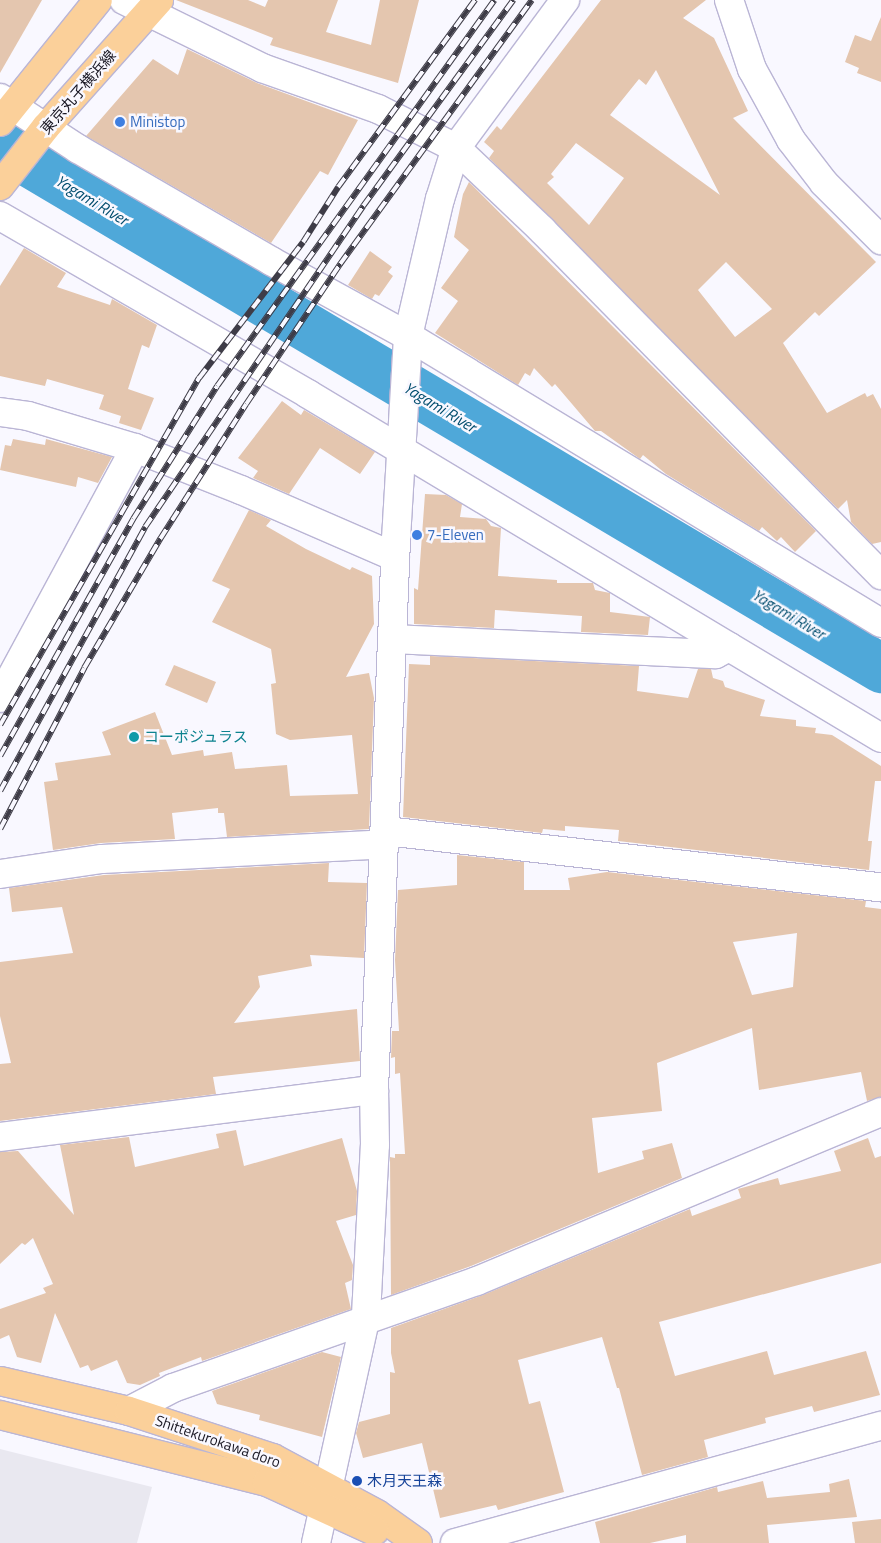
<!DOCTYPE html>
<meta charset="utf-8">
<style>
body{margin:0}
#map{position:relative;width:881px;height:1543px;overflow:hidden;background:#f9f8ff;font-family:"Titillium Web","Noto Sans JP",sans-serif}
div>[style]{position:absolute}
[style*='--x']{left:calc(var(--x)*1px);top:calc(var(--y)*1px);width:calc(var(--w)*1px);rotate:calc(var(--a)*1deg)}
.built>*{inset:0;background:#e9e8f0}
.river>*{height:49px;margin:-24.5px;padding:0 24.5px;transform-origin:24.5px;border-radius:24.5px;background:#4fa8d9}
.building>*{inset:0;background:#e4c6af}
.roads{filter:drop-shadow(1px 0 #bab5d5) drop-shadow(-1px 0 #bab5d5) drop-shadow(0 1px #bab5d5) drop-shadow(0 -1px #bab5d5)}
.minor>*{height:28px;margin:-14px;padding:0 14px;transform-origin:14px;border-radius:14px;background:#fff}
.major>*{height:28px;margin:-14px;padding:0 14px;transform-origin:14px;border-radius:14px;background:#fbd09a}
.rail>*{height:5.5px;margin-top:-2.75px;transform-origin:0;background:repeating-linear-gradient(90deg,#f9f8ff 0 11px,#3e3c47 0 22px);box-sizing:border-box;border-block:1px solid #3e3c47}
.dots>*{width:14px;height:14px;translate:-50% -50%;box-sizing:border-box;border:2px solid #f9f8ff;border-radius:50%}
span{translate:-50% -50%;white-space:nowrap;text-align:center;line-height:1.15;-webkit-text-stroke:5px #f9f8ff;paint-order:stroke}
.street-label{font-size:15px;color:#181622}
.shop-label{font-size:15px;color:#366cbe}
.left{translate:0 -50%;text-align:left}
.culture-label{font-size:15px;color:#0d838f}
.transit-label{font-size:15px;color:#164399}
.water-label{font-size:16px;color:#004c6d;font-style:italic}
</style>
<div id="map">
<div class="built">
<i style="clip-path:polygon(0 1449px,152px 1487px,137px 1543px,0 1543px)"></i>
</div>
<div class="river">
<i style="--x:0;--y:145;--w:1025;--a:30.7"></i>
</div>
<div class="building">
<i style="clip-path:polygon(0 0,42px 0,0 73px)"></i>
<i style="clip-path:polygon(176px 0,248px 0,265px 7px,268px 0,338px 0,326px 32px,371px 45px,380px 0,419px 0,398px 83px,270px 45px,273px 38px)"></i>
<i style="clip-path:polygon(evenodd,601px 0,706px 0,683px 18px,714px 38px,748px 111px,733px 118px,876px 262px,819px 316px,815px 312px,783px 343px,827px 413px,865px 393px,867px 397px,873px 394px,881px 409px,881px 542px,872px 544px,851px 522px,847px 500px,838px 509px,489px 158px,494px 151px,484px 142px,497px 126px,501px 130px,601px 0,656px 70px,720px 195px,610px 115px,639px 79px,646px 85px,656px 70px,601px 0,576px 143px,624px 178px,589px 225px,547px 183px,554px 177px,551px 174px,576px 143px,601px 0,726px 262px,772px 309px,735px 337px,698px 290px,726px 262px)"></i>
<i style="clip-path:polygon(881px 17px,881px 82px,857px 73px,859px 68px,845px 62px,855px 35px,871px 41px)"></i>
<i style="clip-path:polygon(187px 49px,257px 83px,358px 120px,328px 175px,320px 171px,271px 243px,86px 136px,153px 59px,178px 75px)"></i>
<i style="clip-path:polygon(469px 182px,816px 531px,795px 552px,781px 537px,777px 541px,762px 527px,759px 531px,666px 474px,643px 455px,640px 459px,601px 431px,595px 431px,555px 384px,552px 387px,534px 368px,530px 376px,525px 373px,518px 385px,435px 333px,458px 301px,441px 288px,469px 250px,454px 237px,463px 194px)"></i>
<i style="clip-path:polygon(24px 248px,66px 273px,57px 287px,110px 305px,112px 299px,157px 325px,149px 348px,142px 345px,128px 389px,154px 398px,141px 430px,119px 423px,121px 416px,99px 409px,104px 395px,47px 379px,45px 386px,0 376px,0 286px)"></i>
<i style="clip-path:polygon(370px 251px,392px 267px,388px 272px,393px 276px,379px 296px,375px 294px,372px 299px,348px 285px)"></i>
<i style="clip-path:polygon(282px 401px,301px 415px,304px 410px,375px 452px,360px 474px,320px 448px,289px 494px,253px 478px,258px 471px,238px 458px)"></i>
<i style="clip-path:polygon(13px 439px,45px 445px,46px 439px,112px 457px,98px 483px,78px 477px,76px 487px,0 470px,5px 445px,11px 446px)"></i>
<i style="clip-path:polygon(425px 494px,446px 495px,462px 504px,460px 517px,486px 519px,491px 526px,501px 528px,498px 576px,557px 580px,557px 583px,593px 583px,595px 590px,610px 593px,610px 612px,650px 617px,648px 635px,581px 632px,582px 616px,495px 610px,494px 628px,414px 624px,414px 588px,418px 590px)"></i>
<i style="clip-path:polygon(249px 510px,271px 520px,266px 526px,306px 549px,350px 570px,352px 567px,372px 576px,374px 624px,346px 677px,369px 673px,374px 698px,369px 829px,227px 837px,224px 813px,218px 813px,218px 808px,172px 813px,175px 839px,101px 843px,53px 850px,44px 782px,58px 780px,55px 763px,111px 755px,102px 732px,155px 712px,172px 755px,203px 750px,204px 756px,232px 752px,235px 769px,287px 765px,290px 796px,358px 794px,352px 735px,290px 740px,276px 734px,271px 684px,276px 683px,271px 649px,212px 622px,230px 589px,212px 581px)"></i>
<i style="clip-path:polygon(430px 656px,639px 666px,637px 691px,688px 698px,698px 669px,711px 669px,713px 678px,723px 681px,725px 687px,765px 700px,760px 716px,796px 720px,796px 726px,816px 728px,815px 733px,832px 735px,881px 766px,881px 781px,875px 781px,868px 841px,872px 841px,869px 870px,618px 841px,619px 830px,565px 826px,565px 831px,543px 829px,542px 833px,403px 817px,409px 664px,430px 665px)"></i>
<i style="clip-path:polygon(174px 665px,216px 682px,207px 703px,165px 685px)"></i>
<i style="clip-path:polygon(evenodd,457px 855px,524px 862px,524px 890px,570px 890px,568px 878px,607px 872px,866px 901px,865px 907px,881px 909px,881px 1097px,867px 1101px,861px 1072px,759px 1090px,752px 1028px,657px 1063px,662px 1111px,592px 1118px,598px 1173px,644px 1159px,642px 1151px,672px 1143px,682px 1178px,471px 1266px,391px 1295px,390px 1157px,395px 1158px,395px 1154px,405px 1154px,400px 1073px,395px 1074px,395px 1057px,391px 1058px,392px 1031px,399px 1031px,395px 960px,398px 890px,457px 885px,457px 855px,797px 933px,793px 987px,752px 995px,733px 942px,797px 933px)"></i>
<i style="clip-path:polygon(329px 863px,328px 882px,367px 883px,364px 958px,310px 955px,312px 966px,258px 976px,260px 987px,234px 1023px,357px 1009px,360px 1061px,213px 1077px,216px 1094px,0 1121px,0 1064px,11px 1063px,0 1016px,0 962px,73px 953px,62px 907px,12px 912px,9px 888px,104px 875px)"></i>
<i style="clip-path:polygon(236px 1130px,244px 1166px,342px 1138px,357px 1191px,356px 1215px,336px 1221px,353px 1265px,352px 1280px,345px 1283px,351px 1309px,202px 1361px,201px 1357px,159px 1373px,160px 1376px,140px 1385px,127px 1383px,117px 1360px,91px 1371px,88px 1365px,80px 1368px,55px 1313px,41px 1363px,17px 1357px,9px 1335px,0 1339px,0 1309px,46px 1293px,43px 1288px,53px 1284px,33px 1238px,25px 1245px,22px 1243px,0 1264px,0 1152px,18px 1151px,74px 1215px,60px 1145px,129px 1137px,135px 1167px,219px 1148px,216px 1134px)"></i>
<i style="clip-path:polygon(868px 1138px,875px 1158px,881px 1156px,881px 1263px,659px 1322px,675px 1376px,767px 1351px,774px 1375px,866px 1351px,880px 1395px,814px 1412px,812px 1406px,765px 1418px,766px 1423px,704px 1440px,708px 1457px,642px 1475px,619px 1388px,617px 1388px,602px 1337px,518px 1360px,529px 1404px,540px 1401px,564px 1492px,498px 1510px,496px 1505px,440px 1518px,422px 1443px,363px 1458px,356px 1433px,359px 1422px,390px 1414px,390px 1372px,395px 1373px,391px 1353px,391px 1328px,483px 1295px,690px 1209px,692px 1216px,741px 1198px,738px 1189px,778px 1178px,780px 1185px,841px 1171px,834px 1151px)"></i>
<i style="clip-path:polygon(322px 1352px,341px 1357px,322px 1437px,259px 1420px,260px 1415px,217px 1404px,212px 1391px)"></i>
<i style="clip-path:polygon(849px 1479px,857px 1517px,767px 1525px,769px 1543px,686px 1543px,686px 1535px,650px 1543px,600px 1543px,595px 1522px,717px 1487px,718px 1492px,763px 1481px,767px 1498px,830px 1492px,829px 1484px)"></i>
<i style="clip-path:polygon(881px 1519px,881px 1543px,855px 1543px,852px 1522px)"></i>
</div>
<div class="roads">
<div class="minor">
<i style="--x:124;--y:0;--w:154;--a:26.2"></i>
<i style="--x:262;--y:68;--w:123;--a:19.5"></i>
<i style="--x:378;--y:109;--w:87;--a:26.6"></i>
<i style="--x:456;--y:148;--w:119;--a:43.6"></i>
<i style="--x:542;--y:230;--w:484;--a:45.5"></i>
<i style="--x:729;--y:0;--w:73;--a:71.6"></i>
<i style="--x:752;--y:69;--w:81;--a:61.2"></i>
<i style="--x:791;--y:140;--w:54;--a:52.5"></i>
<i style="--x:824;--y:183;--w:81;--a:45"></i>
<i style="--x:0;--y:98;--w:93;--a:33.2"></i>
<i style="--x:78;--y:149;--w:223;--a:30.1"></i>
<i style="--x:271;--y:261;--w:156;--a:28.7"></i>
<i style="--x:408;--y:336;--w:553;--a:31.25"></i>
<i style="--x:0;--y:216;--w:356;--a:30"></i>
<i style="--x:308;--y:394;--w:668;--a:30.98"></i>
<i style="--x:0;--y:412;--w:28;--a:8"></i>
<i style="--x:28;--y:416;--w:112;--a:16.7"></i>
<i style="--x:135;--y:448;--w:114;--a:21.6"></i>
<i style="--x:241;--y:490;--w:168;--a:23.5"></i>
<i style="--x:392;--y:639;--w:324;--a:2.7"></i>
<i style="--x:716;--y:654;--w:15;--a:-28"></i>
<i style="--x:0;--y:698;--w:284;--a:-61.6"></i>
<i style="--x:386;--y:831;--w:498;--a:6.5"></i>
<i style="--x:0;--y:874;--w:103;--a:-8.4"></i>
<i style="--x:102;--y:859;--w:283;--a:-3"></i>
<i style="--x:0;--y:1137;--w:377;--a:-7.2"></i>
<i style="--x:129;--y:1411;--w:50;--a:-27.6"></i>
<i style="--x:173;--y:1388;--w:322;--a:-19.4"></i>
<i style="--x:477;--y:1281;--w:438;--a:-22.7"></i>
<i style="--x:316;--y:1543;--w:233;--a:-77.6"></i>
<i style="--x:366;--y:1315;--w:170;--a:-87"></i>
<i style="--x:375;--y:1145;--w:55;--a:-91"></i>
<i style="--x:374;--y:1090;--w:551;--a:-87.71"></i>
<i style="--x:396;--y:539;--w:203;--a:-86.6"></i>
<i style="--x:408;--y:336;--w:141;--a:-76.9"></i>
<i style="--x:440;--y:199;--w:53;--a:-72.6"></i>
<i style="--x:456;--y:148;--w:184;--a:-53.6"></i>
<i style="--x:455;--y:1543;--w:442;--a:-15.4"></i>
</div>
<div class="major">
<i style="--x:0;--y:122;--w:156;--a:-51.2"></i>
<i style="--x:0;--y:186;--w:75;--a:-52.1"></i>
<i style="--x:46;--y:127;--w:170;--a:-48.3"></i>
<i style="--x:0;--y:1381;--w:132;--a:13.1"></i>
<i style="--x:129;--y:1411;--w:151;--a:18.1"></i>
<i style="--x:273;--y:1458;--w:118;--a:28.3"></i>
<i style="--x:377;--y:1514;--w:50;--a:35.3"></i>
<i style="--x:0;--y:1415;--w:275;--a:14.1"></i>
<i style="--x:267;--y:1482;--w:118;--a:24.6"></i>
</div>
</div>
<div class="rail">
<i style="--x:0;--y:725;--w:400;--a:-60.2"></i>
<i style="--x:199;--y:378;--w:171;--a:-52.6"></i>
<i style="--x:303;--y:242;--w:65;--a:-57.5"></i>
<i style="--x:338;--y:187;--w:232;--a:-53.8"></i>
<i style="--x:0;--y:756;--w:272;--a:-60.7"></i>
<i style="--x:133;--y:519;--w:157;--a:-57.7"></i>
<i style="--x:217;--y:386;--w:475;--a:-54.3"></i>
<i style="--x:0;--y:791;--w:301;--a:-61.2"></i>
<i style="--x:145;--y:527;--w:388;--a:-55.8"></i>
<i style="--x:363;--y:206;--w:255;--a:-53.9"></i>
<i style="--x:0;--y:829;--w:182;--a:-62.4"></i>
<i style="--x:84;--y:668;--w:150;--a:-59.5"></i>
<i style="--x:160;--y:539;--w:160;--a:-57.5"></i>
<i style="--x:246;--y:404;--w:169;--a:-56.1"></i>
<i style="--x:340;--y:264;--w:326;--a:-54"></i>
</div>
<div class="dots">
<i style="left:120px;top:122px;background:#3f7fe0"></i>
<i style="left:417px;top:535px;background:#3f7fe0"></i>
<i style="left:134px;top:737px;background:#0f9aa8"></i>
<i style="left:357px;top:1481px;background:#1a4fb4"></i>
</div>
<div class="street-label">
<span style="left:78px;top:92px;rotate:-49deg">東京丸子横浜線</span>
<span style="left:218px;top:1441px;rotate:19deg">Shittekurokawa doro</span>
</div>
<div class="shop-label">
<span class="left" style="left:130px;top:122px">Ministop</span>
<span class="left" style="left:427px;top:535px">7-Eleven</span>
</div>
<div class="culture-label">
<span class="left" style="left:144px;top:737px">コーポジュラス</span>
</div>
<div class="transit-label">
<span class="left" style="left:367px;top:1481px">木月天王森</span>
</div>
<div class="water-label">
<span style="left:92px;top:200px;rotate:31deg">Yagami River</span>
<span style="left:440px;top:407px;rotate:31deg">Yagami River</span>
<span style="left:789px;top:614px;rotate:31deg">Yagami River</span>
</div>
</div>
